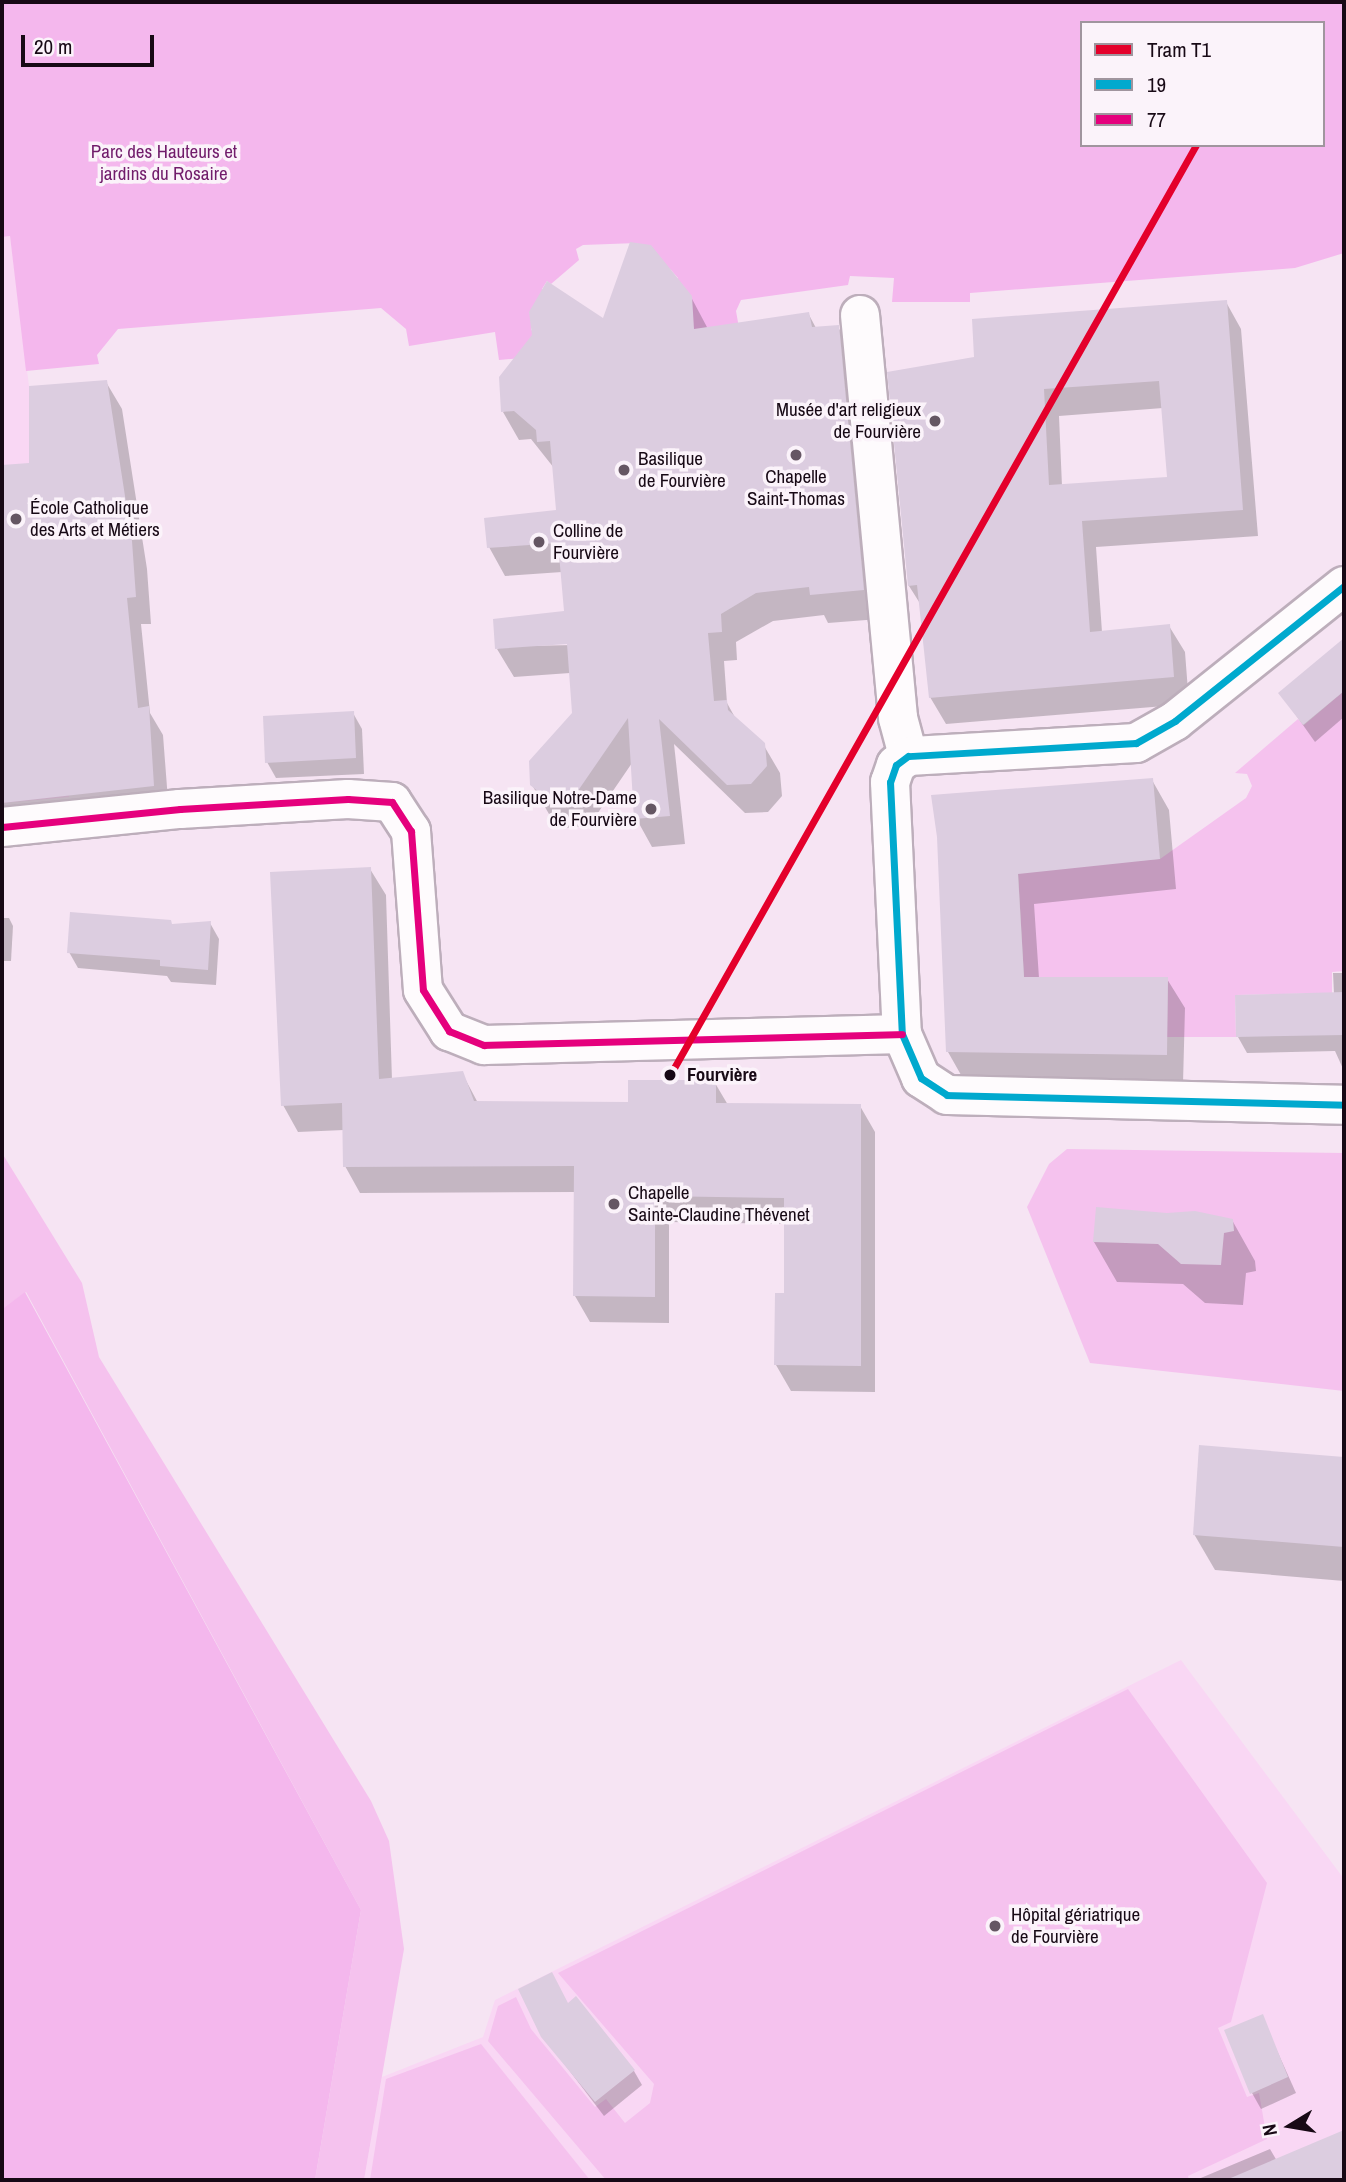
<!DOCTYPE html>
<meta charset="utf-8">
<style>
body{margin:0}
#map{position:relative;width:1346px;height:2182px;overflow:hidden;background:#f6e4f3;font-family:"Archivo Narrow",sans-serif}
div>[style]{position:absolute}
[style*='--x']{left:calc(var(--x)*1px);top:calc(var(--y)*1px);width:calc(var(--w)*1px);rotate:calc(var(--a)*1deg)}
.built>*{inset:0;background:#f9d7f4}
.green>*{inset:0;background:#f5c2ee}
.forest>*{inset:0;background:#f4b7ed}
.shadow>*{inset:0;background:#0003}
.building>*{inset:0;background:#dccde0}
.roads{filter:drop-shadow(2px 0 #bdaebb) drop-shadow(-2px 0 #bdaebb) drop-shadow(0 2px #bdaebb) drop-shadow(0 -2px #bdaebb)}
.minor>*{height:38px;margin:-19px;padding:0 19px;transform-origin:19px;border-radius:19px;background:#fefbfd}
.bus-1>*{height:7px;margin:-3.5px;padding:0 3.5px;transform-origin:3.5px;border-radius:3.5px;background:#00a9ce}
.bus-2>*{height:7px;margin:-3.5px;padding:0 3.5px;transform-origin:3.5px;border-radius:3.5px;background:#e5007d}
.tram-1>*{height:7px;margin:-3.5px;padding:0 3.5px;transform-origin:3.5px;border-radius:3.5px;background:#e4002b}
.dots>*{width:19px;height:19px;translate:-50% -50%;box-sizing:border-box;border:4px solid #fbf3fa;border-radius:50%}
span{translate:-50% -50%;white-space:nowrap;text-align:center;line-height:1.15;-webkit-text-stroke:7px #fbf3fa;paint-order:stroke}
.park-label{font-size:19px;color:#711c6b}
.poi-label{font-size:19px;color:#170915}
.right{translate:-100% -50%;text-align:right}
.left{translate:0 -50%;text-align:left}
.stop-label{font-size:19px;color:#170915;font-weight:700}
.frame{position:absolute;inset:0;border:4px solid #170915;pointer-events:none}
.legend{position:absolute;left:1080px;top:21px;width:245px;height:126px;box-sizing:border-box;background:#fbf3fa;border:2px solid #a0959e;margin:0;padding:9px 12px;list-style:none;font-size:21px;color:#170915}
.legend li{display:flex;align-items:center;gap:14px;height:35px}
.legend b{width:35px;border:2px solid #a0959e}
.north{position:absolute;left:1255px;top:2091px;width:70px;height:70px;-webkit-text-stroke:5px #fbf3fa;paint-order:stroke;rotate:259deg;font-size:19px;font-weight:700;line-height:28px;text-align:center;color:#170915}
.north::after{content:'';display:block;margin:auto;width:24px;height:32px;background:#170915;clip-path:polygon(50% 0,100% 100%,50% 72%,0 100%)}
.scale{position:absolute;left:21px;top:35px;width:133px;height:32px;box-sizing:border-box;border:4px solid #170915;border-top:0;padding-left:9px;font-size:21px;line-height:24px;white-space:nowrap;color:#170915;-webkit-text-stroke:5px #fbf3fa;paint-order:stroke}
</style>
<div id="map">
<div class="built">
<i style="clip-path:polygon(10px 236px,29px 386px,29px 500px,41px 539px,69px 797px,2px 803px,2px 237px)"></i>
<i style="clip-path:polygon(1181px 1660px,1344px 1879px,1344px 2180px,364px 2180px,382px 2077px,483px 2037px,495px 2000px)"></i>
</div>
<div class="green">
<i style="clip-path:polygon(1344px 691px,1344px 971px,1332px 972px,1332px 993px,1235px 995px,1236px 1037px,1167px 1037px,1168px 977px,1024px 977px,1018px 870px,1160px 859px,1246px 798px,1252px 786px,1247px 774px,1235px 773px,1298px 719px,1304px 725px)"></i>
<i style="clip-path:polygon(1067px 1149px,1344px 1153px,1344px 1391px,1090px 1363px,1027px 1207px,1049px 1164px)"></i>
<i style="clip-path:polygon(2px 1153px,82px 1283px,99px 1357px,371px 1801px,389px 1841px,404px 1949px,364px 2180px,315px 2180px,361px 1910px,26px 1292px,2px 1309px)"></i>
<i style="clip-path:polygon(1128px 1689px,1267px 1883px,1231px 2022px,1218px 2028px,1247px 2097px,1259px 2093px,1267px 2139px,1188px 2176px,1189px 2180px,606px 2180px,488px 2041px,498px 2006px,516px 1997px,531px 2029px,595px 2107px,606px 2099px,625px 2123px,650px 2103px,654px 2084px,558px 1973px)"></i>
<i style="clip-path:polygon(481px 2044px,590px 2180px,370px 2180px,386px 2079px)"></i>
</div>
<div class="forest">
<i style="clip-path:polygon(evenodd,2px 2px,1344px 2px,1344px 253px,1295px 268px,970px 293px,970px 302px,892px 302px,894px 278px,850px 276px,848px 285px,741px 300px,736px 311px,741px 339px,685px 344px,674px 283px,678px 278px,671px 270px,637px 243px,583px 245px,576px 249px,579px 260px,551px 284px,547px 281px,542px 289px,546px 293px,531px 329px,545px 356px,499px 360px,495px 332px,409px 346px,406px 329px,381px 308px,118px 329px,97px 355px,99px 364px,26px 371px,10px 236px,2px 237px,2px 2px,1082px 23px,1323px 23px,1323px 145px,1082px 145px,1082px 23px)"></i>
<i style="clip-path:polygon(25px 1292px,361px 1910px,315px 2180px,2px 2180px,2px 1309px)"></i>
</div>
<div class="shadow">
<i style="clip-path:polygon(evenodd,691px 297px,708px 329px,808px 313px,816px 328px,838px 327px,854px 355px,879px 619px,828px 623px,824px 615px,773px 621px,736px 642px,737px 660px,724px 661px,727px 703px,737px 721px,763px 744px,780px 773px,782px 796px,768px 812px,745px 813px,674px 744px,685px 844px,652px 847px,636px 818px,632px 763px,589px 826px,566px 828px,549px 814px,532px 785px,573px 713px,570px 673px,514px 677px,497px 649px,566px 612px,562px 572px,505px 576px,489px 547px,558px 511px,554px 468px,531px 439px,519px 440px,503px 412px,604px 321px,691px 297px,575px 641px,575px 645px,523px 646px,575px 641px)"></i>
<i style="clip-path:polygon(evenodd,1226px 302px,1241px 329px,1258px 536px,1096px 547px,1102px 632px,1169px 626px,1185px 652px,1189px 704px,946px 724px,930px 697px,921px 605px,909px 586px,976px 359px,1226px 302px,1163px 408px,1169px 479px,1062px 486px,1059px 416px,1163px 408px)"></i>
<i style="clip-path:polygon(106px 382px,122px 409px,147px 569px,151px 624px,141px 624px,150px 713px,163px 735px,169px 813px,2px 830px,2px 467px,31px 464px)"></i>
<i style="clip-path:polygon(1344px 640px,1344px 717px,1315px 742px,1281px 694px)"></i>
<i style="clip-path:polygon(353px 713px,362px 729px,364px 774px,276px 778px,267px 762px)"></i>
<i style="clip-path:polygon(1152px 780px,1169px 810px,1176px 889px,1034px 904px,1039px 978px,1167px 979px,1185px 1008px,1183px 1084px,965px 1082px,948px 1052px,939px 837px)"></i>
<i style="clip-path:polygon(370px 869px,386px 895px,392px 1080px,462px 1073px,478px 1103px,629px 1104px,715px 1083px,728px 1105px,860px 1106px,875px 1132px,875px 1392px,791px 1391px,776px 1365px,786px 1294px,786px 1224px,669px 1222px,669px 1323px,590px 1322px,575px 1296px,576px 1192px,360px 1193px,345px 1166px,344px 1130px,298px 1132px,283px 1105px)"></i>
<i style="clip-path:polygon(2px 918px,9px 918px,13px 926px,11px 961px,2px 961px)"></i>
<i style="clip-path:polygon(210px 923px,219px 939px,216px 985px,171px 982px,167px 976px,78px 968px,69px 952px,172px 926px)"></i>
<i style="clip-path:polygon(1333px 973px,1344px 973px,1344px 1071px,1335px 1051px,1247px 1053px,1238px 1037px,1334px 994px)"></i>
<i style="clip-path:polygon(1232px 1220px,1255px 1261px,1256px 1271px,1246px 1273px,1243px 1305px,1205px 1303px,1183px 1284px,1117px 1282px,1094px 1242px)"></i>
<i style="clip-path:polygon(1201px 1447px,1344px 1458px,1344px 1581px,1215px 1570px,1194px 1534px)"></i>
<i style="clip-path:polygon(568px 2006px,634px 2071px,642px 2085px,604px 2116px,543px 2036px)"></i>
<i style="clip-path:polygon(1262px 2017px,1296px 2093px,1261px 2109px,1252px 2093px)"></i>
<i style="clip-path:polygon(1344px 2132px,1344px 2180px,1196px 2180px,1270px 2149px,1277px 2161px)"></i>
</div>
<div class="building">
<i style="clip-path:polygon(630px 242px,651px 245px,692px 296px,694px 329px,809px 312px,812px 327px,839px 325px,864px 590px,810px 595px,809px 587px,756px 593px,721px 614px,722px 632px,708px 633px,714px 701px,727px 700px,728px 710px,765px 743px,767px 766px,751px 784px,727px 785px,659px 719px,670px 816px,634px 819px,628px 718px,573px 798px,549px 800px,530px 785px,529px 761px,572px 713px,567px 644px,495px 649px,493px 619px,564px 611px,558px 543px,487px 548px,484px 518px,556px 510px,550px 441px,537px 442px,536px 430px,514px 411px,501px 412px,499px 377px,532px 335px,529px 312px,547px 281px,603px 318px)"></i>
<i style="clip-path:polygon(evenodd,1227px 300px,1243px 510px,1082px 521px,1090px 632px,1170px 624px,1174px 677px,929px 698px,917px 585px,908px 586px,887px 372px,974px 357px,972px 319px,1227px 300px,1159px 381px,1167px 477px,1049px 485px,1044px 389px,1159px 381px)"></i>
<i style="clip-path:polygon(107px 380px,132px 541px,136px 597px,127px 598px,138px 708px,149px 706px,154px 786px,2px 803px,2px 465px,29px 463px,29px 386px)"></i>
<i style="clip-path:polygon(1344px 638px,1344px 691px,1303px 725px,1278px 693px)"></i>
<i style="clip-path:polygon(354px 711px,356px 758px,265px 763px,263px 716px)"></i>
<i style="clip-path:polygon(1153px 778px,1160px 859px,1018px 874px,1024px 977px,1168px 977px,1167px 1055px,946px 1052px,937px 837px,931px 795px)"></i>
<i style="clip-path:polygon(371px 867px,379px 1079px,463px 1071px,474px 1101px,628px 1102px,628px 1080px,687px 1080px,716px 1081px,716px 1103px,861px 1104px,861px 1366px,774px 1365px,775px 1293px,784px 1293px,784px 1198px,655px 1196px,655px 1297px,573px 1296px,574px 1166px,343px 1167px,342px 1103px,281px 1106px,270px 872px)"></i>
<i style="clip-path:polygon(70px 912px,171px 920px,172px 924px,211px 921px,208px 970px,160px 966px,160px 960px,67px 953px)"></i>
<i style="clip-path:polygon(1344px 992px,1344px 1035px,1236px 1037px,1235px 995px)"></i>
<i style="clip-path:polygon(1096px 1207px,1167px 1213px,1195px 1211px,1233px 1219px,1234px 1231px,1224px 1233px,1221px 1265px,1181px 1264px,1158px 1244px,1093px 1242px)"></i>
<i style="clip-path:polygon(1199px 1445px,1344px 1457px,1344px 1547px,1193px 1535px)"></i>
<i style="clip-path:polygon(552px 1972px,568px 2003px,576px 1996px,635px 2070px,595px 2102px,541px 2037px,518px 1989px)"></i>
<i style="clip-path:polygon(1263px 2014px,1288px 2077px,1250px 2094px,1224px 2030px)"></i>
<i style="clip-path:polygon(1344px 2130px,1344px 2180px,1226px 2180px)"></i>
</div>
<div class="roads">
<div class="minor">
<i style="--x:860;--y:315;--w:405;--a:84.6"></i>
<i style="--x:898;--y:718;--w:39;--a:75"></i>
<i style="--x:1344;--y:586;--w:216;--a:141.4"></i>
<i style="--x:1175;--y:721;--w:45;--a:150.6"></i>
<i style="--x:1136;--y:743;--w:228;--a:176.7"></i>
<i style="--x:908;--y:756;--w:15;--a:143"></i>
<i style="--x:896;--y:765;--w:18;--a:109"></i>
<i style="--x:890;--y:782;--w:252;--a:87.3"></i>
<i style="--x:902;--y:1034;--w:48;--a:66.6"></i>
<i style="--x:921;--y:1078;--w:31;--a:33"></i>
<i style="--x:947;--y:1095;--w:397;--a:1.4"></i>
<i style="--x:2;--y:827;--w:179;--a:-5.8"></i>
<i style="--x:180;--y:809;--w:168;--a:-3.4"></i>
<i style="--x:348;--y:799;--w:44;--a:3.9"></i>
<i style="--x:392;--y:802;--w:35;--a:57"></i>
<i style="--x:411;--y:831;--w:159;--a:85.7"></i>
<i style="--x:423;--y:990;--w:49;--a:57.6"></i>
<i style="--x:449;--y:1031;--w:38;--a:22"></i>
<i style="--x:484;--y:1045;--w:418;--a:-1.5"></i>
</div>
</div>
<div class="bus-1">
<i style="--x:1344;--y:586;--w:216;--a:141.4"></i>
<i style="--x:1175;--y:721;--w:45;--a:150.6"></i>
<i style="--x:1136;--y:743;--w:228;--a:176.7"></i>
<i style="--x:908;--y:756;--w:15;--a:143"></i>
<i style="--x:896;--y:765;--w:18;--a:109"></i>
<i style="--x:890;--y:782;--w:252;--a:87.3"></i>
<i style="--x:902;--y:1034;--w:48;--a:66.6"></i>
<i style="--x:921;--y:1078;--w:31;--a:33"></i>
<i style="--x:947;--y:1095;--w:397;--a:1.4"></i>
</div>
<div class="bus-2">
<i style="--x:2;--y:827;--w:179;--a:-5.8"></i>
<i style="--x:180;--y:809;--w:168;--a:-3.4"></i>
<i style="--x:348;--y:799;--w:44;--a:3.9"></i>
<i style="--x:392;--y:802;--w:35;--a:57"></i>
<i style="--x:411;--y:831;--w:159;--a:85.7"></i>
<i style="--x:423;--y:990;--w:49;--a:57.6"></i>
<i style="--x:449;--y:1031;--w:38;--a:22"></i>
<i style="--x:484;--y:1045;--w:418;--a:-1.5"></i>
</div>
<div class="tram-1">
<i style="--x:670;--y:1075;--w:1068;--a:-60.51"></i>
</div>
<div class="dots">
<i style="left:935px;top:421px;background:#655663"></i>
<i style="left:796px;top:455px;background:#655663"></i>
<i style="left:624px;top:470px;background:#655663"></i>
<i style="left:16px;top:519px;background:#655663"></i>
<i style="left:539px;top:542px;background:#655663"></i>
<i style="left:651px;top:809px;background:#655663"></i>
<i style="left:670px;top:1075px;background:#170915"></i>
<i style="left:614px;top:1204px;background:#655663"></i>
<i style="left:995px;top:1926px;background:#655663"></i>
</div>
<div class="park-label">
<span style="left:164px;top:163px">Parc des Hauteurs et<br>jardins du Rosaire</span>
</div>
<div class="poi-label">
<span class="right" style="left:921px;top:421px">Musée d'art religieux<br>de Fourvière</span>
<span class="left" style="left:638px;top:470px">Basilique<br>de Fourvière</span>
<span style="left:796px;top:488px">Chapelle<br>Saint-Thomas</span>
<span class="left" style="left:30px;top:519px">École Catholique<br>des Arts et Métiers</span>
<span class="left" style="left:553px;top:542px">Colline de<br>Fourvière</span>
<span class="right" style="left:637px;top:809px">Basilique Notre-Dame<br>de Fourvière</span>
<span class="left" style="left:628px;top:1204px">Chapelle<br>Sainte-Claudine Thévenet</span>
<span class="left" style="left:1011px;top:1926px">Hôpital gériatrique<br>de Fourvière</span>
</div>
<div class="stop-label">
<span class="left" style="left:687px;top:1075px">Fourvière</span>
</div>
<div class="frame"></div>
<ul class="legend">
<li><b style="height:9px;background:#e4002b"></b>Tram T1</li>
<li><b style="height:9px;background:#00a9ce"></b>19</li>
<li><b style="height:9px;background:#e5007d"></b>77</li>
</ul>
<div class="north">N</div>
<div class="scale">20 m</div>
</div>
